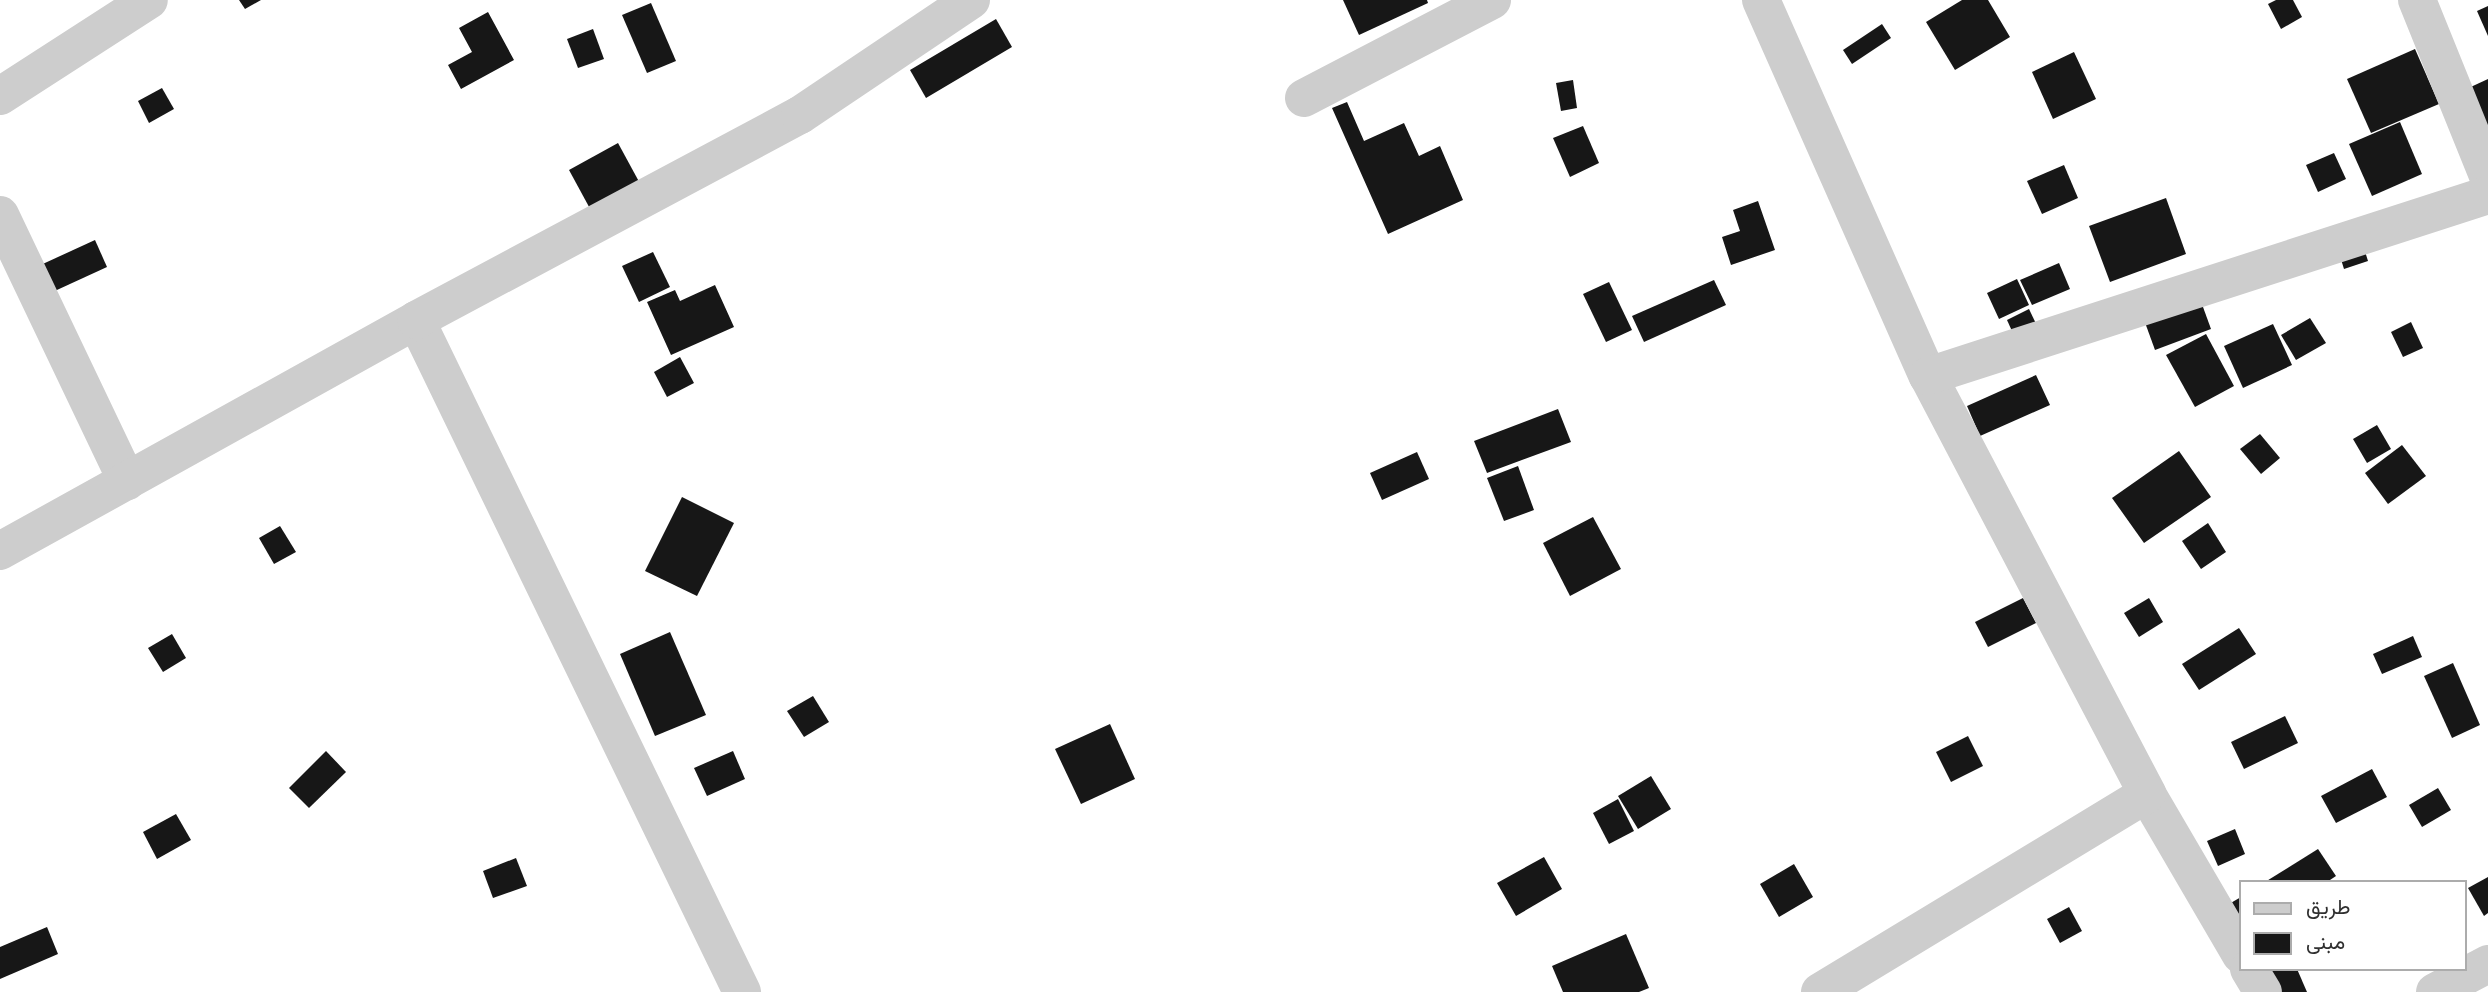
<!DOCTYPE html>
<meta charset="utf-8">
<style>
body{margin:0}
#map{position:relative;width:2488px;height:992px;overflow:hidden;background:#fff;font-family:"Exo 2",Vazirmatn,sans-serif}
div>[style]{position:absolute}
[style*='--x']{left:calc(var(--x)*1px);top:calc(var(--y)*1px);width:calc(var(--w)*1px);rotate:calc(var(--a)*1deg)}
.building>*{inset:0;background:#171717}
.street>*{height:38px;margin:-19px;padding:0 19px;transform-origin:19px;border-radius:19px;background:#cdcdcd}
span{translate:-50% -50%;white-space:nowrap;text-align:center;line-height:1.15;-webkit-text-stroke:7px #fff;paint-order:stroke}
.legend{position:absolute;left:2239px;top:880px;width:228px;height:91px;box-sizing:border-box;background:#fff;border:2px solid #acacac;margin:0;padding:9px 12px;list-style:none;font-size:21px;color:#303030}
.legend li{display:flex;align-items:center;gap:14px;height:35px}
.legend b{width:35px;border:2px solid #acacac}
</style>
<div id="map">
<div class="building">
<i style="clip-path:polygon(239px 0,261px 0,245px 9px)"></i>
<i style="clip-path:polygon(1343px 0,1427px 0,1428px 3px,1359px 35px)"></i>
<i style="clip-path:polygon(1962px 0,1988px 0,2010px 37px,1955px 70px,1926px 22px)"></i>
<i style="clip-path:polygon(2276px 0,2293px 0,2302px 17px,2281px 29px,2268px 4px)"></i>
<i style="clip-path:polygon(651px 3px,676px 61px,647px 73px,622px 15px)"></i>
<i style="clip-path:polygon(2488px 6px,2488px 36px,2477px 11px)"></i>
<i style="clip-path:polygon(488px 12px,514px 60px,461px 89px,448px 65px,472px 52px,459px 28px)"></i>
<i style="clip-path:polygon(996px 19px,1012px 47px,926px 98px,910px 70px)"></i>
<i style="clip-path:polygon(1882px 24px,1891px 38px,1852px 64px,1843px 50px)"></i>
<i style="clip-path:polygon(593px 29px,604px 59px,578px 68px,567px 39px)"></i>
<i style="clip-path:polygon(2415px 49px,2439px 104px,2371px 133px,2347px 79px)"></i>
<i style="clip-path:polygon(2074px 52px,2096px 99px,2053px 119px,2032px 72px)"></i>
<i style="clip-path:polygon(2488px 79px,2488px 135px,2462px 91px)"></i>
<i style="clip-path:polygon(1573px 80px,1577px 108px,1561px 111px,1556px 83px)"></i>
<i style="clip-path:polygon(162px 88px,174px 109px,149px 123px,138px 101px)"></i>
<i style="clip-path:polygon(1347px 102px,1364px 141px,1404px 123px,1419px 156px,1440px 146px,1463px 200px,1388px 234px,1332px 108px)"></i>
<i style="clip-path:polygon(2400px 122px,2422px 174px,2372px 196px,2349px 144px)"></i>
<i style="clip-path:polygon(1583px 126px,1599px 163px,1570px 177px,1553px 138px)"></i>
<i style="clip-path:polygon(618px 143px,643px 189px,594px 216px,569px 170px)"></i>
<i style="clip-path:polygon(2334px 153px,2346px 179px,2318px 192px,2306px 165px)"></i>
<i style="clip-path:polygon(2064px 165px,2078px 198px,2042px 214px,2027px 181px)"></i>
<i style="clip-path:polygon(2166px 198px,2186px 254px,2110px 282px,2089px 226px)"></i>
<i style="clip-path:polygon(1758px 201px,1775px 250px,1731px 265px,1722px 237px,1740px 231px,1733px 210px)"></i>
<i style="clip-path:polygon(95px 240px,107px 267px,46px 295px,34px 268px)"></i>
<i style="clip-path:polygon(2362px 242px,2368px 261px,2344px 269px,2338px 250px)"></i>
<i style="clip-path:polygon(653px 252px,670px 287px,639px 302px,622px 266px)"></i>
<i style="clip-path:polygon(2059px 263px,2070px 289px,2032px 305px,2020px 280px)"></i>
<i style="clip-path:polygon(2017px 279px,2029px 305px,1999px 319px,1987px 293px)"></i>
<i style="clip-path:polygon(1714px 280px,1726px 305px,1644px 342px,1632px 316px)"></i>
<i style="clip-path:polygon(1609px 282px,1632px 330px,1606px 342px,1583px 294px)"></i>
<i style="clip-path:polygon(715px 285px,734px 327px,671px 355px,647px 302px,675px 290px,680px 301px)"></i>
<i style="clip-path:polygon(2199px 296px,2211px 329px,2155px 350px,2143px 317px)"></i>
<i style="clip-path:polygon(2029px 309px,2039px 330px,2016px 340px,2007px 320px)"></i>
<i style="clip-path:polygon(2310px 318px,2326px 343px,2296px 360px,2281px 335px)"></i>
<i style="clip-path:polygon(2411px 322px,2423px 348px,2403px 357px,2391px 332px)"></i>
<i style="clip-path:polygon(2273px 324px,2292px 365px,2243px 388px,2224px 346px)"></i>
<i style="clip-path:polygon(2206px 334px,2234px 386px,2195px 407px,2166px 355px)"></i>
<i style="clip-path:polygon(680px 357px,694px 383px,667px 397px,654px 372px)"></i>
<i style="clip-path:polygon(2036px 375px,2050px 405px,1980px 436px,1967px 406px)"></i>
<i style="clip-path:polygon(1558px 409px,1571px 442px,1487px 473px,1474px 441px)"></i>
<i style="clip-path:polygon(2377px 425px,2391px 449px,2367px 463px,2353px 439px)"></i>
<i style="clip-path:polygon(2260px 434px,2280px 458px,2261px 474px,2240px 449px)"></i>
<i style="clip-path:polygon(2402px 445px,2426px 476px,2388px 504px,2365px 473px)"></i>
<i style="clip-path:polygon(2179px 451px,2211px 497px,2144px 543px,2112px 498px)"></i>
<i style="clip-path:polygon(1417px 452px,1429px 479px,1382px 500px,1370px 473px)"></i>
<i style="clip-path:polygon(1518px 466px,1534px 510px,1504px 521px,1487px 478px)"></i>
<i style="clip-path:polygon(682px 497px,734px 523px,697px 596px,645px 571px)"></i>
<i style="clip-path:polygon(1593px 517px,1621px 569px,1570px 596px,1543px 543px)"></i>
<i style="clip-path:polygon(2208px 523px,2226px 552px,2201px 569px,2182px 541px)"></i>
<i style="clip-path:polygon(280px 526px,296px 552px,274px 564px,259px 538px)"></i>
<i style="clip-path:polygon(2023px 598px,2036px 623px,1988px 647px,1975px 622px)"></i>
<i style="clip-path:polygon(2149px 598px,2163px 622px,2139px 637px,2124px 613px)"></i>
<i style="clip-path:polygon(2239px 628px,2256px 654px,2199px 690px,2182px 664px)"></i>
<i style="clip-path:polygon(670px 632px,706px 715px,655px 736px,620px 654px)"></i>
<i style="clip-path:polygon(172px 634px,186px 658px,163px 672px,148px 648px)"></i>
<i style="clip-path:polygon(2413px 636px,2422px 657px,2382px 674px,2373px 654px)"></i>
<i style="clip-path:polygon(2453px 663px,2480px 725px,2452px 738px,2424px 676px)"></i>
<i style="clip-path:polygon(813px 696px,829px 722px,804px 737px,787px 711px)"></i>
<i style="clip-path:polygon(2285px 716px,2298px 743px,2244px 769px,2231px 742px)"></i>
<i style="clip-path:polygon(1110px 724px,1135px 779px,1081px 804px,1055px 749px)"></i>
<i style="clip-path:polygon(1968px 736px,1983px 766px,1951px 782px,1936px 752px)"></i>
<i style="clip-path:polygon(326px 751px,346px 772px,309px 808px,289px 788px)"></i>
<i style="clip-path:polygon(733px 751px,745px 779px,707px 796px,694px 768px)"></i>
<i style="clip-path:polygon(2372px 769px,2387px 797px,2336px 823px,2321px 796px)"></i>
<i style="clip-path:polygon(1651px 776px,1671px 809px,1638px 829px,1618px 796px)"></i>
<i style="clip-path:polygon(2438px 788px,2451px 810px,2422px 827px,2409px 805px)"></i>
<i style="clip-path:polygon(1618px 799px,1634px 831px,1609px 844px,1593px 813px)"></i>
<i style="clip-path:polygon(176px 814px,191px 840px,157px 859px,143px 832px)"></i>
<i style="clip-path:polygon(2235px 829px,2245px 854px,2218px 866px,2207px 841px)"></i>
<i style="clip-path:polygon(2318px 849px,2336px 876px,2327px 882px,2265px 882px)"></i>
<i style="clip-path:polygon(1544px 857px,1562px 889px,1516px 916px,1497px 883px)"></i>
<i style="clip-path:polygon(516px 858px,527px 886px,493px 898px,483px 871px)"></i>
<i style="clip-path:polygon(1794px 864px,1813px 897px,1779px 917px,1760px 884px)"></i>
<i style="clip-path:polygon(2488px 877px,2488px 913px,2484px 916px,2468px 888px)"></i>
<i style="clip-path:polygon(2241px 897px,2241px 925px,2229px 904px)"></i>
<i style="clip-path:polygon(2069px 907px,2082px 931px,2060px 943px,2047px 919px)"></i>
<i style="clip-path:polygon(47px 927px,58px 954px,0 979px,0 947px)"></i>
<i style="clip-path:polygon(1626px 934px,1649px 988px,1639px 992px,1563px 992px,1552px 966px)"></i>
<i style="clip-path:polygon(2263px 969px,2297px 969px,2307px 992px,2274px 992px)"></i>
</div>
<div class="street">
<i style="--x:1761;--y:0;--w:411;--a:66.1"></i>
<i style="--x:1928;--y:376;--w:472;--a:62.3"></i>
<i style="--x:2147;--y:794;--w:186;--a:59.7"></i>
<i style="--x:2417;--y:0;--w:190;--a:68"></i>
<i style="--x:0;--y:96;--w:177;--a:-32.8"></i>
<i style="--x:1304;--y:98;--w:212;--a:-27.5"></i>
<i style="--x:0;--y:215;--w:295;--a:64.5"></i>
<i style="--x:416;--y:320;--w:747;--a:64.12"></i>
<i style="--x:1928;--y:376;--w:589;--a:-17.91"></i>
<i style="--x:0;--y:551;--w:476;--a:-29"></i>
<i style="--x:416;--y:320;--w:435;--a:-28.1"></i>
<i style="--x:800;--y:115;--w:206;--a:-33.9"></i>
<i style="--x:2249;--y:969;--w:27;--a:59"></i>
<i style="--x:1820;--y:992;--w:382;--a:-31.2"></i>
<i style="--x:2435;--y:992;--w:60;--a:-27.8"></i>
</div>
<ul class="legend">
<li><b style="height:9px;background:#cdcdcd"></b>طريق</li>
<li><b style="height:19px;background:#171717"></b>مبنى</li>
</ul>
</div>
